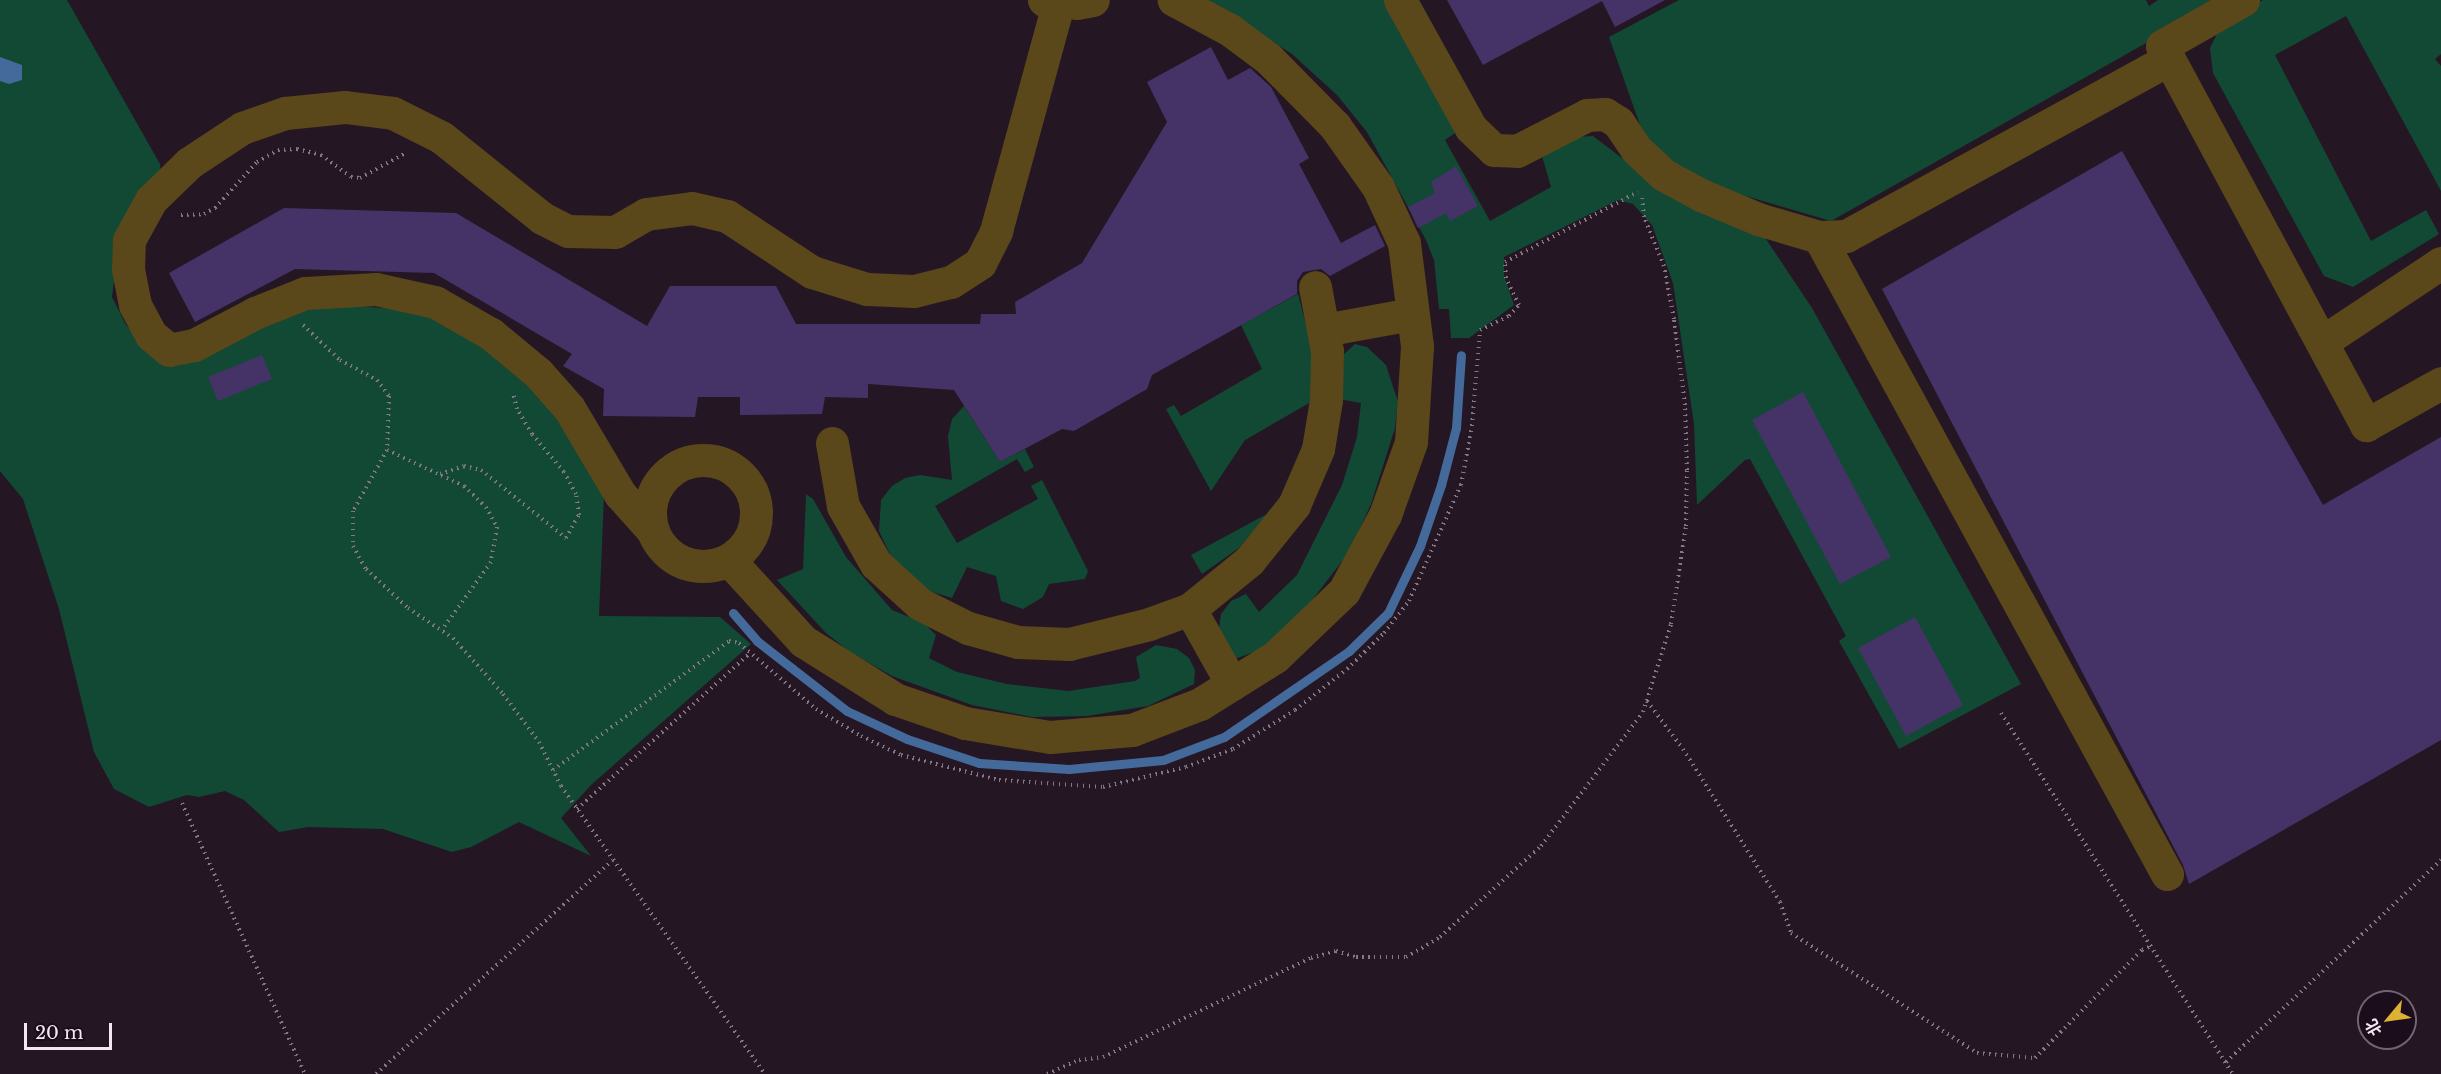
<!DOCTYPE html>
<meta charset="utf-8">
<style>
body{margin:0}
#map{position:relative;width:2441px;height:1074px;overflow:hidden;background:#251624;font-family:"Libre Baskerville","Noto Sans SC",serif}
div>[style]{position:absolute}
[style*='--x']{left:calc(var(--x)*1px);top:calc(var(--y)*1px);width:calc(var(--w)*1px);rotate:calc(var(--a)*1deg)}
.green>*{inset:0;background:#114935}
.water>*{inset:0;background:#436a9a}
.stream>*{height:9px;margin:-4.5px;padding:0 4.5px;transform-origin:4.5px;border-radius:4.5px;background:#436a9a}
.building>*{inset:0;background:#453367}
.path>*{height:4px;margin-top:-2px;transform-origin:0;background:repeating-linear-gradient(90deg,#857884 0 1.5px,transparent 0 6px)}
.minor>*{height:33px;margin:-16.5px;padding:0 16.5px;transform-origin:16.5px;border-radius:16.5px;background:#5a471a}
.minor>.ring{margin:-16.5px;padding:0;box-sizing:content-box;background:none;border:33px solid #5a471a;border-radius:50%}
span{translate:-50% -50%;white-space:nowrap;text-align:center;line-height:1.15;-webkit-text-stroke:4.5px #1b0d1b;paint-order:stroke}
.north{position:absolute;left:2357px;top:990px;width:60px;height:60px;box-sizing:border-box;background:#1b0d1b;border:2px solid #716571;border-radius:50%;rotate:241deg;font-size:16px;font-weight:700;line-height:24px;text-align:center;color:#f3e8f2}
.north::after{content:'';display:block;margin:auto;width:21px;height:27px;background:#dcb233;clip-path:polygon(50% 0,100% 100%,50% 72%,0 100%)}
.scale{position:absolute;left:24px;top:1023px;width:88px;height:27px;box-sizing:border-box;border:3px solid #f3e8f2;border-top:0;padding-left:8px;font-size:18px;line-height:21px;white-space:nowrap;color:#f3e8f2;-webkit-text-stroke:4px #1b0d1b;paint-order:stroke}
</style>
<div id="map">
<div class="green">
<i style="clip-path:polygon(0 0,67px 0,160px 164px,161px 174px,119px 240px,112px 297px,126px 325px,152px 354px,279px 310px,335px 304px,417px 311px,484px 348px,537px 388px,604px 495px,599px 616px,720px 617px,751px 644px,591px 785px,561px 818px,591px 856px,519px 822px,471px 847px,452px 852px,383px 829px,308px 827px,279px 832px,244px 800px,225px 791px,199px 797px,187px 795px,149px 807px,114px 789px,94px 752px,59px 609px,23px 499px,0 471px)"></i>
<i style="clip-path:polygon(1208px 0,1387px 0,1462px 128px,1445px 140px,1490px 221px,1551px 187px,1542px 156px,1574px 137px,1593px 136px,1631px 165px,1762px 233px,1812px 308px,2021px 684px,1899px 749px,1839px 641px,1846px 636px,1750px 459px,1745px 460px,1697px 505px,1694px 424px,1673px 283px,1652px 225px,1633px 204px,1618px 200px,1504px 257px,1504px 276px,1514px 305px,1469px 338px,1451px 338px,1449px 309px,1439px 309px,1434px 260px,1426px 240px,1367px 132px,1337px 95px,1292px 54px)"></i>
<i style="clip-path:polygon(1679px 0,2146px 0,2149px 6px,2158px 0,2222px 0,1831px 221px,1708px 185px,1663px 159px,1640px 125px,1609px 37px)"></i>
<i style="clip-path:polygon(2263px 0,2441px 0,2441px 54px,2435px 59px,2441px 66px,2441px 191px,2346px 16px,2275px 55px,2371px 241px,2426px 210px,2439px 234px,2353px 287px,2324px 276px,2213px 73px,2210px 48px,2217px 34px,2227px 20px)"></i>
<i style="clip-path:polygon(1298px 294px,1313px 352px,1311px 402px,1245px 440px,1211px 491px,1166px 409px,1174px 405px,1181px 416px,1262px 369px,1241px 325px)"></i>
<i style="clip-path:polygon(1355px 344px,1367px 347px,1386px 365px,1398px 402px,1395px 428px,1371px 504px,1349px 552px,1306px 608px,1262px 649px,1235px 659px,1219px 629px,1221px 614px,1231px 601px,1246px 594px,1259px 612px,1297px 575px,1342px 485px,1357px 437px,1361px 403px,1339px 399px,1343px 355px)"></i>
<i style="clip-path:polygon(964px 406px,1000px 462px,1025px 449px,1034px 467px,1025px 472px,1017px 459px,935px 506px,957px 543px,1038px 499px,1031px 486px,1042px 480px,1088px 571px,1085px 579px,1049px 584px,1043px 597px,1023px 609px,1001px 601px,996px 576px,967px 567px,952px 598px,929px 591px,894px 563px,879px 531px,881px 500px,892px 486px,905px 478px,920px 475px,952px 480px,948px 436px,952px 419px)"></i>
<i style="clip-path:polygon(806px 494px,813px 499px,846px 557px,892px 610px,924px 623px,936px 635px,929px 658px,957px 672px,1007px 684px,1068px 691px,1135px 681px,1140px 678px,1136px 657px,1156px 645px,1177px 649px,1189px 658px,1195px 670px,1194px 684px,1148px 706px,1087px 716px,1032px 717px,972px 705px,892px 676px,850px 652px,826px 633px,777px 580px,803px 569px)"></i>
<i style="clip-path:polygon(1267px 514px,1239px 548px,1202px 574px,1191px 555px)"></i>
</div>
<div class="water">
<i style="clip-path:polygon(0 57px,22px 65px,22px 80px,9px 84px,0 81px)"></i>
</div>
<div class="stream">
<i style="--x:733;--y:613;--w:37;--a:49"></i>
<i style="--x:757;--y:641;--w:114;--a:37.9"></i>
<i style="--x:847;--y:711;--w:66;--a:25"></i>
<i style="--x:907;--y:739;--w:76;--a:18.4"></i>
<i style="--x:979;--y:763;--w:90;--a:3.8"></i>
<i style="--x:1069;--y:769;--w:94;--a:-5.5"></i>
<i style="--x:1163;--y:760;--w:65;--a:-20.7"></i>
<i style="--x:1224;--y:737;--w:152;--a:-34.5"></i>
<i style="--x:1349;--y:651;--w:54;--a:-44.3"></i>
<i style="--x:1388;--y:613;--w:74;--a:-64.5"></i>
<i style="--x:1420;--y:546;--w:65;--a:-71"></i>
<i style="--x:1441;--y:485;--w:59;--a:-75.3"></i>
<i style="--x:1456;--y:428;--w:73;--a:-86.1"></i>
</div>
<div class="building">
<i style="clip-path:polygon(1447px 0,1665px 0,1615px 27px,1602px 1px,1483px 65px)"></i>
<i style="clip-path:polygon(1211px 47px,1228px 80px,1250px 68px,1271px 87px,1309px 158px,1299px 164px,1341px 243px,1375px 225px,1385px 246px,1330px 276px,1321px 269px,1303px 272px,1297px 281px,1297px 294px,1152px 375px,1147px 389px,1074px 431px,1062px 429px,1000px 462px,954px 390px,868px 384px,868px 398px,825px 397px,822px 414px,740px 415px,740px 397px,698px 397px,695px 417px,603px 416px,604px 389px,563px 366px,572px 354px,434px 273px,295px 269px,195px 322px,169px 273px,284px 208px,456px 213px,647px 326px,670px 286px,776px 286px,796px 324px,980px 324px,981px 314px,1016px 314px,1015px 302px,1082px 263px,1167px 122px,1147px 82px)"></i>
<i style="clip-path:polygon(2122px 151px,2323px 505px,2441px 437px,2441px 740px,2189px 884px,2183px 865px,1882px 289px)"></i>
<i style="clip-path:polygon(1456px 166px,1478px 206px,1450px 221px,1446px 213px,1418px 228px,1408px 207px,1435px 193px,1431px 182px)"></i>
<i style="clip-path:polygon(262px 355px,272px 379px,218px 401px,208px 377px)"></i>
<i style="clip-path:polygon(1803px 392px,1891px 557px,1840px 584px,1752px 420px)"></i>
<i style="clip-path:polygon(1915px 617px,1963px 705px,1906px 736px,1858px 648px)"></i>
</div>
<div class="path">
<i style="--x:181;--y:215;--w:23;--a:-2"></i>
<i style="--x:204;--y:214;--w:13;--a:-29"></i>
<i style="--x:215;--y:208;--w:62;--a:-47.6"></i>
<i style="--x:257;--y:162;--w:24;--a:-30"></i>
<i style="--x:278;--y:150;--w:19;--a:-3"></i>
<i style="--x:297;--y:149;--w:25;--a:14"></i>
<i style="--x:321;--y:155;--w:37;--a:36"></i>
<i style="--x:351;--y:177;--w:9;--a:6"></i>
<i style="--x:360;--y:178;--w:50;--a:-28.6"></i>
<i style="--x:303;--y:325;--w:51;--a:43.4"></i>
<i style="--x:340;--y:360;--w:42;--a:28.4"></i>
<i style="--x:377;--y:380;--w:20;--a:53"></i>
<i style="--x:389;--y:396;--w:54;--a:92.1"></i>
<i style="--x:387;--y:450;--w:70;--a:119.1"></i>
<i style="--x:353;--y:511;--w:35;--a:90"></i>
<i style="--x:353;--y:546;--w:26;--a:61"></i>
<i style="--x:366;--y:569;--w:57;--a:42.9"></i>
<i style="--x:408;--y:608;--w:54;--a:33.7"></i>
<i style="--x:453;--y:638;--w:75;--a:48.2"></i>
<i style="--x:503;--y:694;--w:60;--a:53.1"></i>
<i style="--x:539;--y:742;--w:49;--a:63.4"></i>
<i style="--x:561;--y:786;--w:353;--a:54.7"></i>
<i style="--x:387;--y:450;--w:85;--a:25.1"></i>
<i style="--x:464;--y:486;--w:30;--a:44"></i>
<i style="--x:486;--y:507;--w:23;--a:61"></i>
<i style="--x:497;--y:527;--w:36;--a:100"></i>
<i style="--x:491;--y:562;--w:84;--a:125.8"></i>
<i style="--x:440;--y:474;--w:25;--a:-18"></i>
<i style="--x:464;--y:466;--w:17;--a:13"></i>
<i style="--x:481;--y:470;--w:109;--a:38.7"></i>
<i style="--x:566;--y:538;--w:26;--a:-61"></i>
<i style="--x:579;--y:515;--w:21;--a:-98"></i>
<i style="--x:576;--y:494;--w:25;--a:-119"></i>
<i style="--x:564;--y:472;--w:50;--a:-130.1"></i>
<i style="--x:532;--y:434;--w:29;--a:-121"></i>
<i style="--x:517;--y:409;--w:16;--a:-104"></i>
<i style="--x:1647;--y:701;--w:60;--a:53.1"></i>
<i style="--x:1683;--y:749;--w:181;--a:57.6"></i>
<i style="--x:1780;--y:902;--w:33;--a:70"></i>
<i style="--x:1791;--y:933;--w:221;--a:32.8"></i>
<i style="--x:1977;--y:1053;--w:58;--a:4.9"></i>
<i style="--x:2035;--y:1058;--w:152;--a:-45.3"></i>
<i style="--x:2142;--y:950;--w:10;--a:-24"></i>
<i style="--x:2001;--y:713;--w:429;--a:57.3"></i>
<i style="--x:553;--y:770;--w:218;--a:-36.2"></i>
<i style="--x:729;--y:641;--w:10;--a:11"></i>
<i style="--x:739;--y:643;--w:101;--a:40.6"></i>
<i style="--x:816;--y:709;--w:52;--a:31"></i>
<i style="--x:861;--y:736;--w:44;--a:25.4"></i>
<i style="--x:901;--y:755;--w:101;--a:14.3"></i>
<i style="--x:999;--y:780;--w:104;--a:3.9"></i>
<i style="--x:1103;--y:787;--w:85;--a:-13.5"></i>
<i style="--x:1186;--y:767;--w:50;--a:-21"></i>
<i style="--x:1233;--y:749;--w:73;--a:-32.2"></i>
<i style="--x:1295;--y:710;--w:66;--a:-38.3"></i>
<i style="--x:1347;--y:669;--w:52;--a:-44.2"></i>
<i style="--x:1384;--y:633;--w:41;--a:-52"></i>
<i style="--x:1409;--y:601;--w:127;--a:-65.9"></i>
<i style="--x:1461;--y:485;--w:60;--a:-79.4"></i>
<i style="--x:1472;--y:426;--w:96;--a:-85.2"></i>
<i style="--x:1480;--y:330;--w:32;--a:-26"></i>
<i style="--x:1509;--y:316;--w:15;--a:-48"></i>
<i style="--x:1519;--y:305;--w:30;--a:-116"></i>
<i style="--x:1506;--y:278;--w:16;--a:-94"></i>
<i style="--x:1505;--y:262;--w:150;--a:-27.8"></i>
<i style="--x:182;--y:803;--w:298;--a:65.6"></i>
<i style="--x:577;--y:809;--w:233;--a:-42"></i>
<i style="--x:2226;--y:1062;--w:295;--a:-43.2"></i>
<i style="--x:376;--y:1074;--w:319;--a:-42.1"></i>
<i style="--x:1047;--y:1074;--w:35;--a:-24"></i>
<i style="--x:1079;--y:1060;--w:24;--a:-7"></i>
<i style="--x:1103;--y:1057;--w:230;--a:-25.5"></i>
<i style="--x:1311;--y:958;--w:26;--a:-16"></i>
<i style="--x:1336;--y:951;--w:21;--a:17"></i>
<i style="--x:1356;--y:957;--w:50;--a:0"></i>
<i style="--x:1406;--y:957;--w:39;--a:-30"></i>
<i style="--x:1440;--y:937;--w:136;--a:-42"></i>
<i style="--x:1541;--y:846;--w:168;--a:-52.7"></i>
<i style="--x:1643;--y:712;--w:92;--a:-72.3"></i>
<i style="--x:1671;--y:624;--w:99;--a:-81.3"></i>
<i style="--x:1686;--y:526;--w:56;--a:-89"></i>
<i style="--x:1687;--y:470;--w:65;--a:-91.8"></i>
<i style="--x:1685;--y:405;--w:87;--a:-97.3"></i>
<i style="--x:1674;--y:319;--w:54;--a:-100.7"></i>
<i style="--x:1664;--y:266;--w:53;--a:-112.2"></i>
<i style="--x:1644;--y:217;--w:19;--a:-96"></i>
</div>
<div class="minor">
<i style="--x:1044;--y:0;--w:33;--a:5"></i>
<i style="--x:1077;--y:3;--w:16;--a:-11"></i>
<i style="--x:1400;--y:0;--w:146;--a:61"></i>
<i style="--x:1471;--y:128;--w:32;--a:44"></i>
<i style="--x:1494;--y:150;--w:23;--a:2"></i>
<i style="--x:1517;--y:151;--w:79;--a:-27.2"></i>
<i style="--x:1587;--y:115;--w:18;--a:-3"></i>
<i style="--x:1605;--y:114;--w:15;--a:32"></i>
<i style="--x:1618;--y:122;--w:32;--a:56"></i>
<i style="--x:1636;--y:149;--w:38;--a:43"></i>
<i style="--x:1664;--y:175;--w:42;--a:28.4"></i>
<i style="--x:1701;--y:195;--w:62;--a:22.8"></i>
<i style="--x:1758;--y:219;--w:64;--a:16.4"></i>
<i style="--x:1819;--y:237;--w:27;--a:-2"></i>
<i style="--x:1846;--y:236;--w:368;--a:-28.7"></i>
<i style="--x:2243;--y:0;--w:93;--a:150.4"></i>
<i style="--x:2162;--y:46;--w:15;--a:62"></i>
<i style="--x:2169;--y:59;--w:416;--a:61.7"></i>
<i style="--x:2366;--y:425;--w:86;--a:-29.2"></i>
<i style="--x:1819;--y:237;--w:726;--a:61.35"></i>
<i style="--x:1324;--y:330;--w:89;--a:-10.3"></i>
<i style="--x:2322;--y:342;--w:143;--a:-33.6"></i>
<i style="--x:832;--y:443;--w:64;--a:80.1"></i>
<i style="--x:843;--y:506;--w:67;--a:60.4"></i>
<i style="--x:876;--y:564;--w:59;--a:42.3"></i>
<i style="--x:920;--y:604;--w:54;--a:26.6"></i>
<i style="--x:968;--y:628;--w:52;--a:15.6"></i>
<i style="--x:1018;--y:642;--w:51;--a:2.2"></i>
<i style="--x:1069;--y:644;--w:82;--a:-14"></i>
<i style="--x:1149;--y:624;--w:44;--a:-20.1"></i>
<i style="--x:1190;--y:609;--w:76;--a:-39.1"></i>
<i style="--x:1249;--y:561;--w:72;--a:-51.2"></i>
<i style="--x:1294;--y:505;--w:61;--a:-66.8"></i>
<i style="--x:1318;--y:449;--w:50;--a:-80.7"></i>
<i style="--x:1326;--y:400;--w:49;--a:-88.8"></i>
<i style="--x:1327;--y:351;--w:65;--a:-100.6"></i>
<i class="ring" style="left:650px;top:460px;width:73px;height:73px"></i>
<i style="--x:653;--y:531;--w:50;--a:-131.7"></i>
<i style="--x:620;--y:494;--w:100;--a:-120.7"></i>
<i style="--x:569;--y:408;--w:47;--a:-131.5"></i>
<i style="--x:538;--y:373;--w:61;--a:-140.3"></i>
<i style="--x:491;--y:334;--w:64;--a:-150.3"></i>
<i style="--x:435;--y:302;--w:60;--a:-167.6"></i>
<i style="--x:376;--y:289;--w:71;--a:176.8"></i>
<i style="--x:305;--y:293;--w:54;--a:158.2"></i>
<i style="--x:255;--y:313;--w:69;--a:152.3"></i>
<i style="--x:194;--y:345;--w:25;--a:169"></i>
<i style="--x:169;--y:350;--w:23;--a:-140"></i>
<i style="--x:151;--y:335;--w:34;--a:-118"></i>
<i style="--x:135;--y:305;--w:37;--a:-101"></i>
<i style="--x:128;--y:269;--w:29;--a:-88"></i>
<i style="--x:129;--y:240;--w:46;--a:-61.2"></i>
<i style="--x:151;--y:200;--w:53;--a:-44.2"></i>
<i style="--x:189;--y:163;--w:64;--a:-33.4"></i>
<i style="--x:242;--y:128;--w:46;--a:-19.2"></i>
<i style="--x:285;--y:113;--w:60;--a:-5.7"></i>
<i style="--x:345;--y:107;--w:48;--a:7.1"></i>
<i style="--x:393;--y:113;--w:54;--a:26.6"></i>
<i style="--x:441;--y:137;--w:129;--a:38.7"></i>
<i style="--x:542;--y:218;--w:29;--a:27"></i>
<i style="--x:568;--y:231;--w:47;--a:1.2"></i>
<i style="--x:615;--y:232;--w:36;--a:-30"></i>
<i style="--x:646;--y:214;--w:46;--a:-7.4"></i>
<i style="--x:692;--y:208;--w:36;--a:13"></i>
<i style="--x:727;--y:216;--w:102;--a:33.4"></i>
<i style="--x:812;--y:272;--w:58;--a:17.2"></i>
<i style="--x:867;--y:289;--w:47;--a:2.4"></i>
<i style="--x:914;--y:291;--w:38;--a:-14"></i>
<i style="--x:951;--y:282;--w:35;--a:-33"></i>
<i style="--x:980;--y:263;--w:36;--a:-63"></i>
<i style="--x:996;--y:231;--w:238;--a:-74.7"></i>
<i style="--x:729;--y:560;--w:110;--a:47.6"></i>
<i style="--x:803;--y:641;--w:109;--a:32.2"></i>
<i style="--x:895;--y:699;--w:74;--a:18.9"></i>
<i style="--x:965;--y:723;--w:86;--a:9.4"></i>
<i style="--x:1050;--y:737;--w:82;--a:-4.9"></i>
<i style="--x:1132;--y:730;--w:73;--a:-20.9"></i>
<i style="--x:1200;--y:704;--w:89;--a:-32.1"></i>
<i style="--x:1275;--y:657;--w:95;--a:-43.7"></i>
<i style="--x:1344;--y:591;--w:86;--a:-61.7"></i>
<i style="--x:1385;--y:515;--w:77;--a:-70.4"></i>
<i style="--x:1411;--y:442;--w:96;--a:-86.4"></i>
<i style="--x:1417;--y:346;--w:104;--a:-97.2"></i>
<i style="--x:1404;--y:243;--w:62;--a:-114.9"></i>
<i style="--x:1378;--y:187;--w:75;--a:-125.2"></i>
<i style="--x:1335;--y:126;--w:94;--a:-134.6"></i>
<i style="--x:1269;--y:59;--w:49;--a:-143.4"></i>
<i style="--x:1230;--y:30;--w:64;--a:-151.8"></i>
<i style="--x:1190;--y:609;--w:86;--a:60.8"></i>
</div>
<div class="north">北</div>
<div class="scale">20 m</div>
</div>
